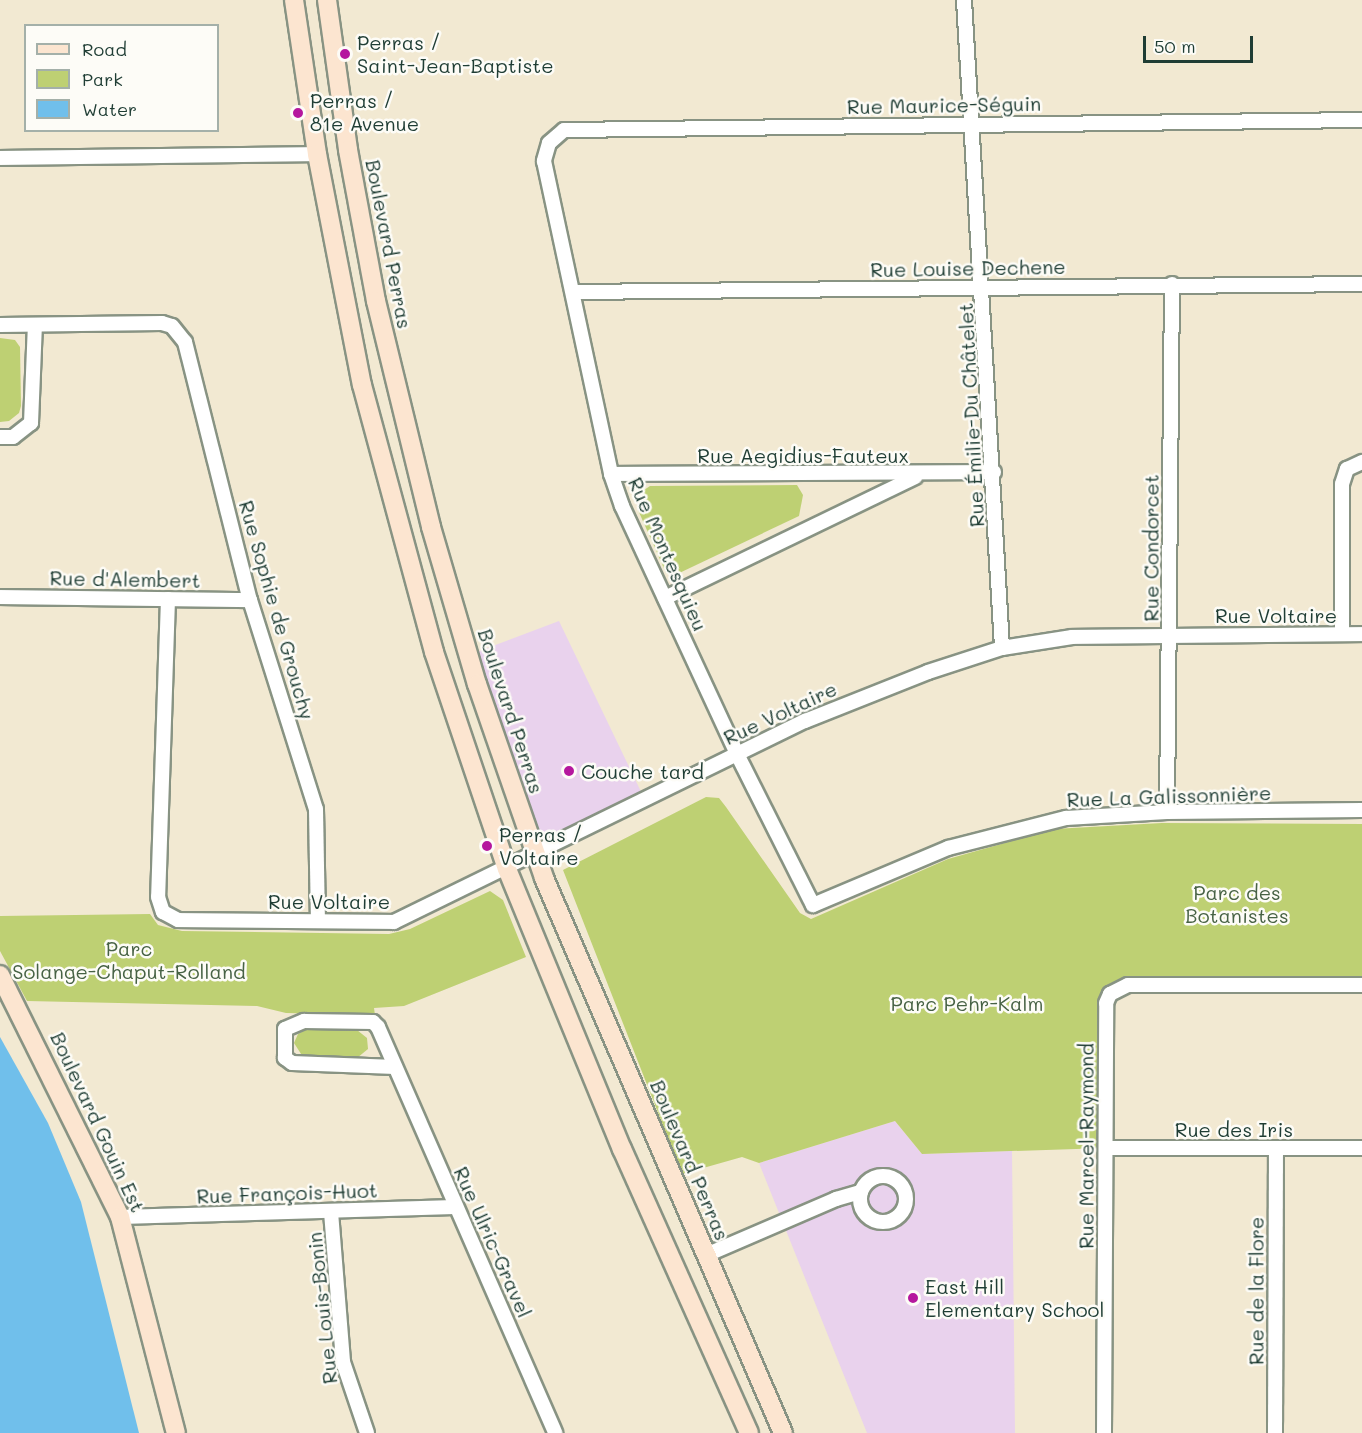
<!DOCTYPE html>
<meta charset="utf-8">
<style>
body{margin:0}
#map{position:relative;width:1362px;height:1433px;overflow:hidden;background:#f2e9d2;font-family:Mali,sans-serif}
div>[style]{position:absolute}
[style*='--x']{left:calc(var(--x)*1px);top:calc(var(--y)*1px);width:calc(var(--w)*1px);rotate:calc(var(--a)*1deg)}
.built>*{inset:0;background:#e9d2ed}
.green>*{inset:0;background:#bed073}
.water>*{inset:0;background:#70bfeb}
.roads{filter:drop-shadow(2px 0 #889383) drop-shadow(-2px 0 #889383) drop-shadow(0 2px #889383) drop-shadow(0 -2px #889383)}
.street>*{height:14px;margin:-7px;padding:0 7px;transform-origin:7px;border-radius:7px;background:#fff}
.street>.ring{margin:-7px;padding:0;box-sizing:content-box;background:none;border:14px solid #fff;border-radius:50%}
.secondary>*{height:18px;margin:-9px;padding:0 9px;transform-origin:9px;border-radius:9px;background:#fce5d0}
.dots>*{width:16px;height:16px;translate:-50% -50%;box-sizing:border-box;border:3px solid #fdfcf7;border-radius:50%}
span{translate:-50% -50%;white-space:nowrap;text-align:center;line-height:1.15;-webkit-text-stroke:5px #fdfcf7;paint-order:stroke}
.poi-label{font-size:20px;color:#1f3d34}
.left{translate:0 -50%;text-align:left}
.street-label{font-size:20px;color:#1f3d34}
.park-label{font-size:20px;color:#476244}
.legend{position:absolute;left:24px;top:24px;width:195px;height:108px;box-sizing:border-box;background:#fdfcf7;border:2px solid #a4b0a9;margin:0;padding:8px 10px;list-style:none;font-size:18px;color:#1f3d34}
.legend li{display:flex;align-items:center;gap:12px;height:30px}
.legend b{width:30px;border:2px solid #a4b0a9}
.scale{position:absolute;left:1143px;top:36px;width:110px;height:27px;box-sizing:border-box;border:3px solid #1f3d34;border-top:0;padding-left:8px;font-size:18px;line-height:21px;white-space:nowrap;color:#1f3d34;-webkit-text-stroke:4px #fdfcf7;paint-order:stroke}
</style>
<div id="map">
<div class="built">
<i style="clip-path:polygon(559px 621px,645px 800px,546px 849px,469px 655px)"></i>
<i style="clip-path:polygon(895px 1121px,922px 1154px,1012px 1151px,1015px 1433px,867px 1433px,759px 1163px)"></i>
</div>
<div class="green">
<i style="clip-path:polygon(0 338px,15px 340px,20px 347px,21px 406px,19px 413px,9px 421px,0 422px)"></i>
<i style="clip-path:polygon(797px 485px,803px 495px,799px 516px,673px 576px,666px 573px,638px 510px,638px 494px,650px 486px)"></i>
<i style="clip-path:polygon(706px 797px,719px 798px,726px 807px,800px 913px,811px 919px,948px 859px,1054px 829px,1162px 823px,1362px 824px,1362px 985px,1128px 985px,1106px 1003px,1106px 1148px,922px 1154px,895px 1121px,759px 1163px,742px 1157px,682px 1174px,563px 870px)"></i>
<i style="clip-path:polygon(490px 891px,503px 900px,526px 957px,404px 1006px,374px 1008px,375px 1015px,286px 1013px,257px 1006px,27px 1001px,0 951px,0 916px,150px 914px,158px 925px,182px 931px,389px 934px,410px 929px)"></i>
<i style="clip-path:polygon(307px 1029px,357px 1030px,367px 1038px,368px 1049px,357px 1058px,303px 1057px,294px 1043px,298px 1034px)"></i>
</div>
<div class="water">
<i style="clip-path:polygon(0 1037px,48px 1123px,81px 1202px,139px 1433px,0 1433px)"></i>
</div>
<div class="roads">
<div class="street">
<i style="--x:964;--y:0;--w:649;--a:86.64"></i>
<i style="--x:1362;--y:120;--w:798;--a:179.28"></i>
<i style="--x:564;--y:130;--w:20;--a:139"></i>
<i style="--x:549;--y:143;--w:19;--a:106"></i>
<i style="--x:544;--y:161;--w:320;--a:77.9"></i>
<i style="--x:611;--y:474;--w:34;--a:71"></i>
<i style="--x:622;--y:506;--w:273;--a:65.1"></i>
<i style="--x:737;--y:754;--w:169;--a:63.3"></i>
<i style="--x:813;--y:905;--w:147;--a:-22.9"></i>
<i style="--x:948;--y:848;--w:122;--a:-14.3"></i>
<i style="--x:1066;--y:818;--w:101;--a:-3.4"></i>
<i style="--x:1167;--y:812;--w:195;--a:-0.6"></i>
<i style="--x:0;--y:158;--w:317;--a:-0.7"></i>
<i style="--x:574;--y:292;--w:788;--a:-0.58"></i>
<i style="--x:0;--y:325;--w:162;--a:-0.7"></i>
<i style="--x:162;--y:323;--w:10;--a:17"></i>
<i style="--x:172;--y:326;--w:21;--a:51"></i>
<i style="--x:185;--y:342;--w:266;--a:75.9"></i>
<i style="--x:250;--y:600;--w:219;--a:72.5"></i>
<i style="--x:316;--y:809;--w:111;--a:89"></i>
<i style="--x:0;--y:437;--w:13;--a:0"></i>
<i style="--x:13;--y:437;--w:23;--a:-38"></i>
<i style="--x:31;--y:423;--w:98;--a:-87.7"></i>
<i style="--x:611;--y:474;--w:383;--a:-0.3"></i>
<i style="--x:0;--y:597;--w:250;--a:0.7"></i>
<i style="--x:665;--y:598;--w:278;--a:-25.8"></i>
<i style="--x:168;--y:599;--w:298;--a:91.9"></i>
<i style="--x:158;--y:897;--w:16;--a:72"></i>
<i style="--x:163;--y:912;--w:17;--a:28"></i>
<i style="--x:178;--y:920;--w:216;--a:0.5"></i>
<i style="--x:394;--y:922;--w:458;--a:-26.1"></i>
<i style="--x:805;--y:721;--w:132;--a:-21.7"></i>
<i style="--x:928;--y:672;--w:78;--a:-18"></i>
<i style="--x:1002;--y:648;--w:71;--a:-8.9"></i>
<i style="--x:1072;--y:637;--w:290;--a:-0.6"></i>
<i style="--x:1342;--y:634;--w:150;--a:-90"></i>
<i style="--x:1342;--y:484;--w:16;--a:-72"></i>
<i style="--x:1347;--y:469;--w:17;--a:-25"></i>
<i style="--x:1167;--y:812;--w:528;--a:-89.46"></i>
<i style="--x:395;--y:1067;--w:103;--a:-177.8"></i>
<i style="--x:292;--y:1063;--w:9;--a:-144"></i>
<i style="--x:285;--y:1058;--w:29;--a:-90"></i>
<i style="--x:285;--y:1029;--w:21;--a:-23"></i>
<i style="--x:304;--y:1021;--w:69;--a:0.8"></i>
<i style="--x:373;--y:1022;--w:7;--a:45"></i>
<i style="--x:378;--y:1027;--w:443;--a:66.4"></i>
<i style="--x:1106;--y:1148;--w:256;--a:0"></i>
<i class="ring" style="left:860px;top:1176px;width:32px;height:32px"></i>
<i style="--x:331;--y:1212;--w:150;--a:85.4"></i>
<i style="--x:343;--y:1362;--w:75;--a:71.3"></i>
<i style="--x:120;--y:1217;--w:336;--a:-1.7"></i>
<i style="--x:706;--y:1255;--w:142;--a:-23.3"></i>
<i style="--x:836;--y:1199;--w:26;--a:-16"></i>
<i style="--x:1104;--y:1433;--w:430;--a:-89.7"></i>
<i style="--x:1106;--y:1003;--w:10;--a:-66"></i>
<i style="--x:1110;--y:994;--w:20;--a:-27"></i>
<i style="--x:1128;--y:985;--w:234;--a:0"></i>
<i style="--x:1275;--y:1433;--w:284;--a:-89.8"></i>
</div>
<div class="secondary">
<i style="--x:294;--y:0;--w:156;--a:81.5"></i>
<i style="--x:317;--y:154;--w:235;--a:79"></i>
<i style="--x:362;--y:385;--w:277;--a:74.9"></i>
<i style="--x:434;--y:652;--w:229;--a:71.4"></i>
<i style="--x:507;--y:869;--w:303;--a:67.7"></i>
<i style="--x:622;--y:1149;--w:311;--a:65.9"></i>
<i style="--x:327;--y:0;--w:151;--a:82"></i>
<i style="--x:348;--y:150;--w:154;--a:79.5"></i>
<i style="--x:376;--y:301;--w:233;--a:76.3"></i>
<i style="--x:431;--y:527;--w:164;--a:73.7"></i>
<i style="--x:477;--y:684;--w:205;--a:70.9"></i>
<i style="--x:544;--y:878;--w:604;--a:66.7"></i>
<i style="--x:0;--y:975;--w:270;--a:63.6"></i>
<i style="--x:120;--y:1217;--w:223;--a:75.5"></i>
</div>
</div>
<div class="dots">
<i style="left:345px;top:54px;background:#b5179e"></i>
<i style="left:298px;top:113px;background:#b5179e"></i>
<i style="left:569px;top:771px;background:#b5179e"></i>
<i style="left:487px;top:846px;background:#b5179e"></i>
<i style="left:913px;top:1298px;background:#b5179e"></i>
</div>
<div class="poi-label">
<span class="left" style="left:357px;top:54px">Perras /<br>Saint-Jean-Baptiste</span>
<span class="left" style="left:310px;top:112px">Perras /<br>81e Avenue</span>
<span class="left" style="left:581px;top:771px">Couche tard</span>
<span class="left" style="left:499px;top:846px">Perras /<br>Voltaire</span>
<span class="left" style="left:925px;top:1298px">East Hill<br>Elementary School</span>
</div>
<div class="street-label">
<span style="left:944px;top:105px;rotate:-1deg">Rue Maurice-Séguin</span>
<span style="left:389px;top:244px;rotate:79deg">Boulevard Perras</span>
<span style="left:968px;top:268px;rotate:-1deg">Rue Louise Dechene</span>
<span style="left:971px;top:415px;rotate:-93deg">Rue Émilie-Du Châtelet</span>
<span style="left:803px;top:455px">Rue Aegidius-Fauteux</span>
<span style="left:1151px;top:548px;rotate:-90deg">Rue Condorcet</span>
<span style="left:668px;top:554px;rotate:66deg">Rue Montesquieu</span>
<span style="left:125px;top:579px;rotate:1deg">Rue d'Alembert</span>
<span style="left:277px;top:610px;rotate:74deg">Rue Sophie de Grouchy</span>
<span style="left:1276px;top:615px">Rue Voltaire</span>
<span style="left:511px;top:711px;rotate:72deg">Boulevard Perras</span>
<span style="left:780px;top:713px;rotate:-25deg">Rue Voltaire</span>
<span style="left:1169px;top:796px;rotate:-2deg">Rue La Galissonnière</span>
<span style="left:329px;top:901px">Rue Voltaire</span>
<span style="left:98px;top:1122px;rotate:65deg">Boulevard Gouin Est</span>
<span style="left:1234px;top:1129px">Rue des Iris</span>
<span style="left:1086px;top:1146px;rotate:-90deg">Rue Marcel-Raymond</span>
<span style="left:690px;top:1160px;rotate:67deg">Boulevard Perras</span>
<span style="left:287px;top:1193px;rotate:-2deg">Rue François-Huot</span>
<span style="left:493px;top:1242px;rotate:66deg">Rue Ulric-Gravel</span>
<span style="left:1256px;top:1291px;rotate:-90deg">Rue de la Flore</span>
<span style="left:322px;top:1308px;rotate:-96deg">Rue Louis-Bonin</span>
</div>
<div class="park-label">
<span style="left:1237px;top:904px">Parc des<br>Botanistes</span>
<span style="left:129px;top:960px">Parc<br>Solange-Chaput-Rolland</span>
<span style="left:967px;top:1003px">Parc Pehr-Kalm</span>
</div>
<ul class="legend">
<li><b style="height:8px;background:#fce5d0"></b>Road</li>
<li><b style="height:16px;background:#bed073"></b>Park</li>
<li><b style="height:16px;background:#70bfeb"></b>Water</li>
</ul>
<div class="scale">50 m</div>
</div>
